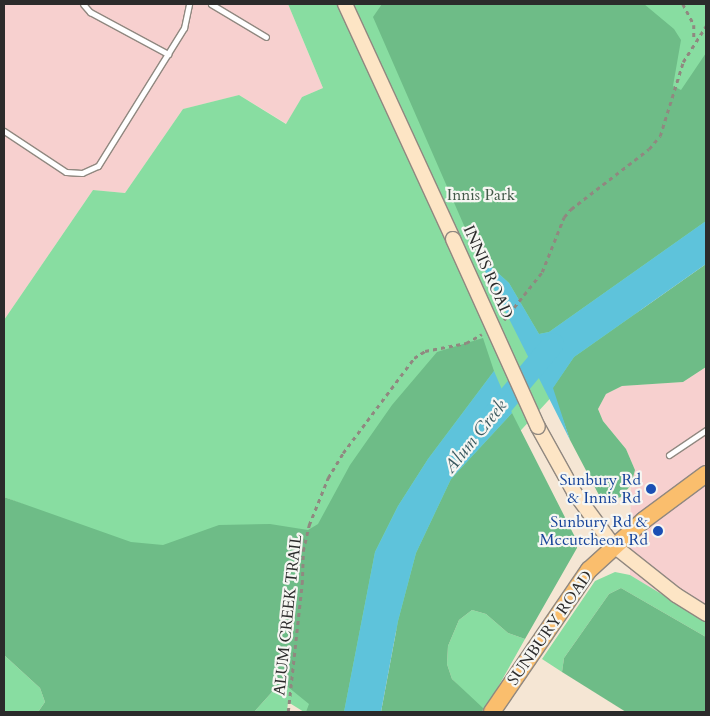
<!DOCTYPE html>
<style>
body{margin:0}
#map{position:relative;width:710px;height:716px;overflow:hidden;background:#f5e6d4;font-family:Cardo,serif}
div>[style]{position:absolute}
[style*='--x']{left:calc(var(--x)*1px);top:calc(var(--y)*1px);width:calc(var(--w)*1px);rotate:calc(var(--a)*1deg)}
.built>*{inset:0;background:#f7d0cf}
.green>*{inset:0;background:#88dda1}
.forest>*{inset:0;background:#6ebc87}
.water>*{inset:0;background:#5ec3db}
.river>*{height:22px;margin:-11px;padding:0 11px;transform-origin:11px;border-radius:11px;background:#5ec3db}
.path>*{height:2.5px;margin-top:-1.25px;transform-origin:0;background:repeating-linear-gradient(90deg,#908880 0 4px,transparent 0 8px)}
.roads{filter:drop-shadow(1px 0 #908880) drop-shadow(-1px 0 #908880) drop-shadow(0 1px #908880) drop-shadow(0 -1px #908880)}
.service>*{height:5px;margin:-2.5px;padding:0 2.5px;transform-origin:2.5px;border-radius:2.5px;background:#fff}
.secondary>*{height:14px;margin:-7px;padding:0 7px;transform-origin:7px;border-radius:7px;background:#fde5c5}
.primary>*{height:16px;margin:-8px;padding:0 8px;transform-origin:8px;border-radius:8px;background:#fabe6d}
.bridges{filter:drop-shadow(1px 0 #908880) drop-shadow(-1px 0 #908880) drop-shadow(0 1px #908880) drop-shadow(0 -1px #908880)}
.secondary-bridge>*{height:14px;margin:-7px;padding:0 7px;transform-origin:7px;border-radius:7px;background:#fde5c5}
.dots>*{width:14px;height:14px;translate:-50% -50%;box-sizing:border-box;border:2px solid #f6f6f2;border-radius:50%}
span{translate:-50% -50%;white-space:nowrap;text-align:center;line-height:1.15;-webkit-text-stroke:4.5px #f6f6f2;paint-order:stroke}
.park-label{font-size:16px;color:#425848}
.street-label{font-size:16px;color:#2b2b2b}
.transit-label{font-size:16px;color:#164399}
.right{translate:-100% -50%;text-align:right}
.water-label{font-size:18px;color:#3a5960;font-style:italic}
.frame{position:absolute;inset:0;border:5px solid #2b2b2b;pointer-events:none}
</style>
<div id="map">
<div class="built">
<i style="clip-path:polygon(4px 4px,288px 4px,323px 88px,302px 97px,287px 124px,239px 95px,183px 109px,125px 193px,93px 190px,4px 320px)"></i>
<i style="clip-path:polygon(706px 367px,706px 621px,630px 575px,631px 485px,635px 470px,626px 449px,603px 421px,598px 409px,606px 394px,622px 386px,683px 382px)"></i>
</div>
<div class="green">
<i style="clip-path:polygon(288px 4px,706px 4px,706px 252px,594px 351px,477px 478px,353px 712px,304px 712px,288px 702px,287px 712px,254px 712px,272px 692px,53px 516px,4px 497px,4px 320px,93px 190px,125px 193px,183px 109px,239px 95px,286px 124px,302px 97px,323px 88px)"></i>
<i style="clip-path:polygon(615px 572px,630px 575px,706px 621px,706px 637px,621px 588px,609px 594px,564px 658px,562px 672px,542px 659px,595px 581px)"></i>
<i style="clip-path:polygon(472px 610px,486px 614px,508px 633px,525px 639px,484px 712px,452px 679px,447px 664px,448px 646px,459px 620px)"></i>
<i style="clip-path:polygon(4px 655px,40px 688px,45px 702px,38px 712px,4px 712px)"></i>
</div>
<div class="forest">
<i style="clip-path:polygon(382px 4px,644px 4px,674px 29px,681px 40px,673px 86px,681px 90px,706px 53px,706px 221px,549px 332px,539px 334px,509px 283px,476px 253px,373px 17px)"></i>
<i style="clip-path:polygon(706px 264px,706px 367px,683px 382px,622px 386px,606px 394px,598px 409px,603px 421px,626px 449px,635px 470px,631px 485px,621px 497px,608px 501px,600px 497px,570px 440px,552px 389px,574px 357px)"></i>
<i style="clip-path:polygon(483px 338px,494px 371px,428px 459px,398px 506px,375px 552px,344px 712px,306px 712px,309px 704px,288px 687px,272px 692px,254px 712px,38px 712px,45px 702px,40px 688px,4px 655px,4px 497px,131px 542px,163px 545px,219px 525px,270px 524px,308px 530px,318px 524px,350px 465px,392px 405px,437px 352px)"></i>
<i style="clip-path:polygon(512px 413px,576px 539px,577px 548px,525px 639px,508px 633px,486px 614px,472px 610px,459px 620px,448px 646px,447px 664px,452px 679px,483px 708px,482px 712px,381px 712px,398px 621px,416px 553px,451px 479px)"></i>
<i style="clip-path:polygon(621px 588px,706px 637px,706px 712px,626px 712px,562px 672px,564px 658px,609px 594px)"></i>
</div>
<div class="water">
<i style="clip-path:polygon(706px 221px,706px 264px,574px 357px,553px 388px,570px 440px,476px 253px,509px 283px,539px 334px,549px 332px)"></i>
<i style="clip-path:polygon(494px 371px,512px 413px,451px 479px,416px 553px,398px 621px,381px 712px,344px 712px,375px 552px,398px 506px,428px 459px)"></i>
</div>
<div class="river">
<i style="--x:487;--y:423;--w:103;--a:-50.1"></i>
</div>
<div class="path">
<i style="--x:683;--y:4;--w:24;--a:62"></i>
<i style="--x:694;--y:25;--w:15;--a:90"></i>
<i style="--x:504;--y:320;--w:61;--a:-51.6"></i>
<i style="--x:542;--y:272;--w:59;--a:-68.2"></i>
<i style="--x:564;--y:217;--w:11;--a:-49"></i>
<i style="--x:571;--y:209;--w:98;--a:-37.6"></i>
<i style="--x:649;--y:149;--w:17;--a:-50"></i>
<i style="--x:660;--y:136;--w:77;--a:-72.7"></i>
<i style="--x:683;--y:62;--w:43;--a:-57.4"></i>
<i style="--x:288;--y:712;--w:129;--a:-83.8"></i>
<i style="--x:302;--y:584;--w:33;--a:-88"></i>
<i style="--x:303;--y:551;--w:27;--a:-77"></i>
<i style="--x:309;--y:525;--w:51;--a:-68"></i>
<i style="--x:328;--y:478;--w:29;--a:-59"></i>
<i style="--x:343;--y:453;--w:119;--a:-53.2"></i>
<i style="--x:414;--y:358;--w:13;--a:-32"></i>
<i style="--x:425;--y:351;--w:42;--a:-11"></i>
<i style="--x:466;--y:343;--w:18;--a:-29"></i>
</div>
<div class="roads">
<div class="service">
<i style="--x:83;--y:4;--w:11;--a:49"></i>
<i style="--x:90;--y:12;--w:89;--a:28.3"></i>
<i style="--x:211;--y:4;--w:64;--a:31"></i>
<i style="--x:4;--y:131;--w:74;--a:33.5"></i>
<i style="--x:66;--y:172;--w:16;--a:4"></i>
<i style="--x:82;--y:173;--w:17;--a:-24"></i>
<i style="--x:98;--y:166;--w:163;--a:-58.1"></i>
<i style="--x:184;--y:28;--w:25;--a:-78"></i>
<i style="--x:669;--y:455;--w:45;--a:-34"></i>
</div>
<div class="secondary">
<i style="--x:345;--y:4;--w:259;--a:65.3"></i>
<i style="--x:538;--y:427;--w:74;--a:61"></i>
<i style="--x:574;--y:492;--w:66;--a:53.7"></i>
<i style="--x:613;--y:545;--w:80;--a:38.4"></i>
<i style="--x:676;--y:595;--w:36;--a:32"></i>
</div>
<div class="primary">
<i style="--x:492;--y:712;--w:172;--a:-55.7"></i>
<i style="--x:589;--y:570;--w:74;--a:-42.3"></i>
<i style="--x:644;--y:520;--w:77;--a:-36.6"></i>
</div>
</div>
<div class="bridges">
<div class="secondary-bridge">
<i style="--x:453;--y:239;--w:206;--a:65.7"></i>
</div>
</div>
<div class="dots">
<i style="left:651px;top:489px;background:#1a4fb4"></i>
<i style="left:658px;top:531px;background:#1a4fb4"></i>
</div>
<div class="park-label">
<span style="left:481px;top:195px">Innis Park</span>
</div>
<div class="street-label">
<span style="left:488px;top:272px;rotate:66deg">INNIS ROAD</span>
<span style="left:288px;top:615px;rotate:-84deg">ALUM CREEK TRAIL</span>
<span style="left:550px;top:628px;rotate:-55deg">SUNBURY ROAD</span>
</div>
<div class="transit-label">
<span class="right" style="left:641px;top:489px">Sunbury Rd<br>&amp; Innis Rd</span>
<span class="right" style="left:648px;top:531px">Sunbury Rd &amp;<br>Mccutcheon Rd</span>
</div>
<div class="water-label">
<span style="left:476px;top:437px;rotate:-51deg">Alum Creek</span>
</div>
<div class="frame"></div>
</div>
